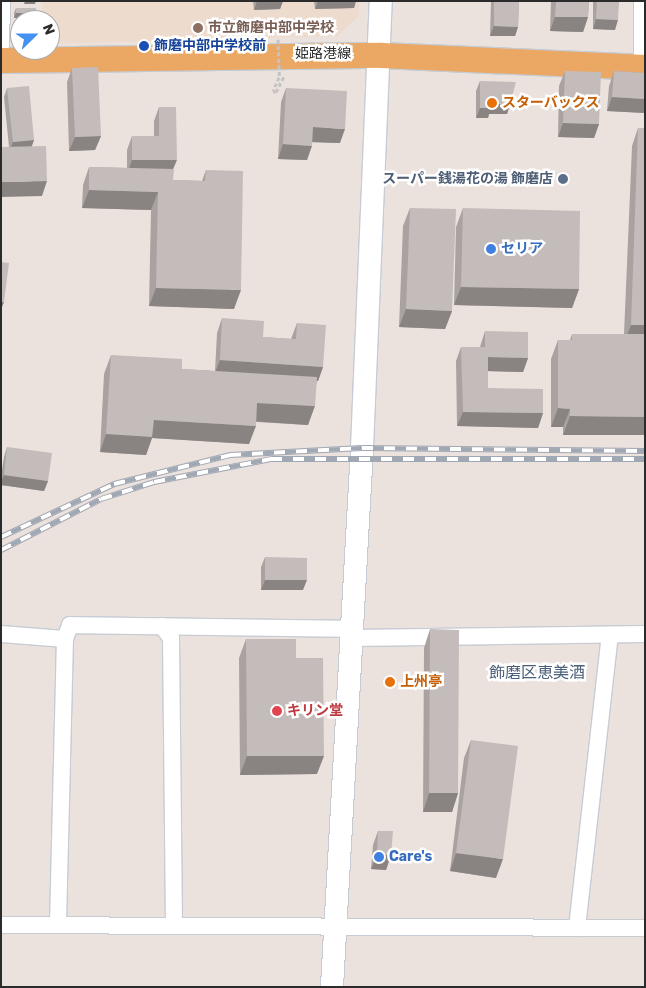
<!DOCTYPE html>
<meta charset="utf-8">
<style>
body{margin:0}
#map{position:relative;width:646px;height:988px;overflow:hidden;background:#ece2dd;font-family:Rubik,"Noto Sans JP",sans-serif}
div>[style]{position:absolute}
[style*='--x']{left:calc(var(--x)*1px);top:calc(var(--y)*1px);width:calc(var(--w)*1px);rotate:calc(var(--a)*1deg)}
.education>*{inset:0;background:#eddbce}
.path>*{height:3px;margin-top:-1.5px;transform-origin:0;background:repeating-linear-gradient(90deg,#c4c4c4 0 4px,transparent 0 6.5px)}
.roads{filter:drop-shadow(1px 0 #c6ccd4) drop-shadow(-1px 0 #c6ccd4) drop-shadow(0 1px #c6ccd4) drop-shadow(0 -1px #c6ccd4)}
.street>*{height:16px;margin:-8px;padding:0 8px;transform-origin:8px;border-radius:8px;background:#fff}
.secondary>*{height:22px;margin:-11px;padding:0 11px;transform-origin:11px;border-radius:11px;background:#fff}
.primary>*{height:25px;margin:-12.5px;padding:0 12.5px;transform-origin:12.5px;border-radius:12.5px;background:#eaa864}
.rail>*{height:5.5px;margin-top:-2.75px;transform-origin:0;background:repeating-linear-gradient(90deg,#fff 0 11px,#a0a8b4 0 22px);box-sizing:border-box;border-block:1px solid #a0a8b4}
.path-bridge>*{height:3px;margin-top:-1.5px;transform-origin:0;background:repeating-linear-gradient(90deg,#c4c4c4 0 4px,transparent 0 6.5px)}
.wall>*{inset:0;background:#a9a2a0}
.shaded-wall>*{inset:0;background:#898482}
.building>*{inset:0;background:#c4bcba}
.dots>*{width:14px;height:14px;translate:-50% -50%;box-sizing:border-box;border:2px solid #fff;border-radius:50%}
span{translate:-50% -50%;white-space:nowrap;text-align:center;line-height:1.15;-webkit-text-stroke:5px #fff;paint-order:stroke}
.education-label{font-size:14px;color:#785e54;font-weight:700}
.left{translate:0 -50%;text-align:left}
.transit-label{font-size:14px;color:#164399;font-weight:700}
.street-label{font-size:14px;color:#2b2b2b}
.food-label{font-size:14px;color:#c56008;font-weight:700}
.service-label{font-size:14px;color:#4e5e75;font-weight:700}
.right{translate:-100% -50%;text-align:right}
.shop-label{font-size:14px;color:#366cbe;font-weight:700}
.health-label{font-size:14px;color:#be3a42;font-weight:700}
.quarter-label{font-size:16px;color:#4d6079}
.frame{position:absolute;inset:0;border:2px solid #2b2b2b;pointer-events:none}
.north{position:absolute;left:10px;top:10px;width:50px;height:50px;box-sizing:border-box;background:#fff;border:1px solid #aaa;border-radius:50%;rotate:68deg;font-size:14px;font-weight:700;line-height:20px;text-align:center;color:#2b2b2b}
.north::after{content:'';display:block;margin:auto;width:18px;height:22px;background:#4491f2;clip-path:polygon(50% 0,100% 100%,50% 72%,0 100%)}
</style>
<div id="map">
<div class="education">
<i style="clip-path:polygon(42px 1px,359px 1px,359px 16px,337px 36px,50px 44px,50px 20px,42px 20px)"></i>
</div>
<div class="path">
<i style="--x:279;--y:77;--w:15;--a:113"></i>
<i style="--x:273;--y:91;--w:3;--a:18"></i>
<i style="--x:276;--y:92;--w:18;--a:-63"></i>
</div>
<div class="roads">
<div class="street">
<i style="--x:642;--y:1;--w:66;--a:90"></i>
<i style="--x:1;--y:46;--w:45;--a:-88.7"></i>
<i style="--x:162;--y:626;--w:15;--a:53"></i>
<i style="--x:171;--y:638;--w:286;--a:89.4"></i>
<i style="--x:1;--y:634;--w:64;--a:4.5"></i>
<i style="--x:352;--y:638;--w:293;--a:-0.8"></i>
<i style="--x:58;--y:924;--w:285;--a:-88.6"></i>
<i style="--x:65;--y:639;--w:15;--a:-70"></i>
<i style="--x:70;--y:625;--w:283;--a:0.8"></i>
<i style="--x:1;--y:925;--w:644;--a:0.27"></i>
<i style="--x:577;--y:928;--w:295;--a:-83.6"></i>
</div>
<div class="secondary">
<i style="--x:332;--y:987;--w:540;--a:-86.81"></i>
<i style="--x:362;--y:448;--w:447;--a:-87.6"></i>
</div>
<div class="primary">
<i style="--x:1;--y:60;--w:380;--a:-0.8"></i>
<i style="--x:381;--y:55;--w:264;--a:2.6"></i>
</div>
</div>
<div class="rail">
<i style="--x:1;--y:537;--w:125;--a:-25.1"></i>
<i style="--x:114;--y:484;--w:120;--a:-14"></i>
<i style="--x:230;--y:455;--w:132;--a:-3"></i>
<i style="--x:362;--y:448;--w:283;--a:0.6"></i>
<i style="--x:1;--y:550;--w:112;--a:-27"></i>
<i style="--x:101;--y:499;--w:56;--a:-17.8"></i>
<i style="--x:154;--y:482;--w:119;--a:-11.1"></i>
<i style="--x:271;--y:459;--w:374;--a:0"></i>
</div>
<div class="path-bridge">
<i style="--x:278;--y:39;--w:38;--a:88"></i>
</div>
<div class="wall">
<i style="clip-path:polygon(253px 1px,283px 1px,280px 9px,254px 10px)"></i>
<i style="clip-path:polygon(314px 1px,356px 1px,354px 8px,315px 9px)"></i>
<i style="clip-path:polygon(491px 1px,519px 1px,518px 27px,515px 36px,490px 36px)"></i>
<i style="clip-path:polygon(551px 1px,589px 1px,588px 17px,583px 32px,550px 31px)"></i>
<i style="clip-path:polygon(593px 1px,619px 1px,615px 30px,593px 29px)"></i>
<i style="clip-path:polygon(16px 8px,36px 20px,22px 20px,22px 18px,14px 18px,14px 13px)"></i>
<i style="clip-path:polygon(72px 68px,101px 136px,95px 150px,69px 151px,67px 82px)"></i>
<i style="clip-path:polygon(565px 71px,599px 124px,594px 138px,558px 137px,559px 86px)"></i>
<i style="clip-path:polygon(614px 71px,645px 73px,645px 113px,607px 111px,609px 86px)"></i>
<i style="clip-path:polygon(480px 81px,510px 104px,507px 114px,489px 114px,488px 118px,476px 118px,476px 91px)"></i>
<i style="clip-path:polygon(7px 88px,34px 140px,32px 146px,42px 196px,9px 147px,4px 97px)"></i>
<i style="clip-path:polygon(286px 88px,340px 143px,312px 142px,307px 160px,278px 159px,281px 102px)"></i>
<i style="clip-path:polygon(159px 107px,173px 169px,173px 180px,202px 181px,206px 170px,234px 309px,149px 306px,151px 210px,82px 208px,83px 185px,89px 167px,127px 168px,127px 150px,132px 136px,154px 136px,154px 121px)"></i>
<i style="clip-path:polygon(638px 128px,645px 435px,563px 435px,563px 427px,551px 427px,551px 359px,558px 340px,570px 340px,572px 334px,624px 334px,632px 146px)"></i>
<i style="clip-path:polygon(410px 208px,452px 311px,445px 329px,399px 327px,403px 226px)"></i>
<i style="clip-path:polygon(463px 208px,579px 289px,572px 308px,454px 305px,456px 227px)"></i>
<i style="clip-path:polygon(222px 318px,263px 337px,291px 339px,297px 323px,323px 367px,318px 381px,317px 381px,308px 425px,256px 422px,249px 444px,152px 438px,146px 455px,100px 452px,104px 374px,111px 355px,182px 369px,215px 371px,217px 333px)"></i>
<i style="clip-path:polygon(485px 331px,528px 358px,523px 372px,488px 371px,488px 388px,543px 413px,538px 428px,457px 426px,456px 361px,461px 347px,480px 347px)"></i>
<i style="clip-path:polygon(7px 447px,48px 481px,44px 491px,1px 485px,1px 476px,4px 457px)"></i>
<i style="clip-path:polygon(265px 557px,303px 590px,261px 590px,261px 567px)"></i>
<i style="clip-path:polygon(430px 629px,458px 793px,452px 812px,423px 812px,424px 648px)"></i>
<i style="clip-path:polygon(246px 639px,296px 658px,317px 774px,240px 775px,239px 658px)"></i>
<i style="clip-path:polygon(471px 740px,496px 878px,450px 871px,464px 758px)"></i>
<i style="clip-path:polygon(378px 831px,391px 855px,386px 870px,371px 869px,373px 845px)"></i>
</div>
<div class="shaded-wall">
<i style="clip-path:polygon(25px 1px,36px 1px,35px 4px,24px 4px)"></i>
<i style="clip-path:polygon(257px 1px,283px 1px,280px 9px,254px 10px)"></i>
<i style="clip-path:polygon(318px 1px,356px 1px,354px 8px,315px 9px)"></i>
<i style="clip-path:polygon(16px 13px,23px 13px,22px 18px,14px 18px)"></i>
<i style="clip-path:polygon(555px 17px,588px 17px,583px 32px,550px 31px)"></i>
<i style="clip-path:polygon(596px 19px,618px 20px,615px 30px,593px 29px)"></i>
<i style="clip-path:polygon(494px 26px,518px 27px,515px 36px,490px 36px)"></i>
<i style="clip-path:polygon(612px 97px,645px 99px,645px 113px,607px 111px)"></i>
<i style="clip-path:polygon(492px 104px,510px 104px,507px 114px,489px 114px,488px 118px,476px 118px,480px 108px)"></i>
<i style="clip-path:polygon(563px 123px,599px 124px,594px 138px,558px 137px)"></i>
<i style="clip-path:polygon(313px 127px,345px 129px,340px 143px,308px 142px)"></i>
<i style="clip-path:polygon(101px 136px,95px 150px,69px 151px,75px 137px)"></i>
<i style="clip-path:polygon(34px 140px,30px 150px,9px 152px,13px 142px)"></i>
<i style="clip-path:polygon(283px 144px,312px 146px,307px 160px,278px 159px)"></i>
<i style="clip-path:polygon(132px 160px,177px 160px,171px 174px,127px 175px)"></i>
<i style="clip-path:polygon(47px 181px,42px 196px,1px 197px,1px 182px)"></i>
<i style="clip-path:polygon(89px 190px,158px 192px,151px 210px,82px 208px)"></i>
<i style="clip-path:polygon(461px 287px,579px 289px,572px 308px,454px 305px)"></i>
<i style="clip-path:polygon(156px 288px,241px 290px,234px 309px,149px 306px)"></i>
<i style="clip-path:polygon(1px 302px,4px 302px,1px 310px)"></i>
<i style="clip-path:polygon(406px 309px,452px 311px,445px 329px,399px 327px)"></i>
<i style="clip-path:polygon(631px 325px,645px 325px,645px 344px,624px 343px)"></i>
<i style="clip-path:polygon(488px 357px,528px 358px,523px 372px,483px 371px)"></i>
<i style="clip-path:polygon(220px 360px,323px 367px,318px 381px,214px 375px)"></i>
<i style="clip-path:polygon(257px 403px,315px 406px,308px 425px,251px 421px)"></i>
<i style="clip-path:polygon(558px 408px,570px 409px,563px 427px,551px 427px)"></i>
<i style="clip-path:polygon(463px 412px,543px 413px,538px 428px,457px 426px)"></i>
<i style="clip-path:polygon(570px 416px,645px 417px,645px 435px,563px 435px)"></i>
<i style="clip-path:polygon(154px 420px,256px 426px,249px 444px,152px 438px,146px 455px,100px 452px,106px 434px)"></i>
<i style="clip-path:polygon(4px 475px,48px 481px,44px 491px,1px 485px,1px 482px)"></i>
<i style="clip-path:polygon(265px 580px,307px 580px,303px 590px,261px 590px)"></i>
<i style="clip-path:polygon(247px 756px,324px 756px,317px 774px,240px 775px)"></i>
<i style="clip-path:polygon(429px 793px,458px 793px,452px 812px,423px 812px)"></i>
<i style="clip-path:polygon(456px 853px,503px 859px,496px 878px,450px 871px)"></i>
<i style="clip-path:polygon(377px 855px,391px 855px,386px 870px,371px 869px)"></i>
</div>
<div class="building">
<i style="clip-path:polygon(494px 1px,519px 1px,518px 27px,494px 26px)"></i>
<i style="clip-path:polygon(556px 1px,589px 1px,588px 17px,555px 17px)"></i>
<i style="clip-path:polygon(597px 1px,619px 1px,618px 20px,596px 19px)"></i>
<i style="clip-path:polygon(16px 8px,36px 8px,36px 20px,24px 20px,23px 13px,16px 13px)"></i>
<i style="clip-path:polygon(98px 67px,101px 136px,75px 137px,72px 68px)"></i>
<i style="clip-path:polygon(565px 71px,601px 72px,599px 124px,563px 123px)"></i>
<i style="clip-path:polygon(614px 71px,645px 73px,645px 99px,612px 97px)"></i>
<i style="clip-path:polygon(480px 81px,516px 82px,510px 104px,492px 104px,492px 108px,480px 108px)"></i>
<i style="clip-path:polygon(29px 86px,34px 140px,13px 142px,7px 88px)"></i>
<i style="clip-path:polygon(286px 88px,347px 91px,345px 129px,313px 127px,312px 146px,283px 144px)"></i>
<i style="clip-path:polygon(159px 107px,176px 107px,177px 160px,132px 160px,132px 136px,159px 136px)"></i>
<i style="clip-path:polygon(638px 128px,645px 128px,645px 325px,631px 325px)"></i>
<i style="clip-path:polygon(46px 146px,47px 181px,1px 182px,1px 147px)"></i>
<i style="clip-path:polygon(89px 167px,174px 169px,173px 180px,205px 181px,206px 170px,243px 171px,241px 290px,156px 288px,158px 192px,89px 190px)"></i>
<i style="clip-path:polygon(410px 208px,456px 209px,452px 311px,406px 309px)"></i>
<i style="clip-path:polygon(463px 208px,580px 211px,579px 289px,461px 287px)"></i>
<i style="clip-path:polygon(1px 262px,9px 263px,4px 302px,1px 302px)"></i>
<i style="clip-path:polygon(222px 318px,264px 321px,263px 337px,296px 339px,297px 323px,326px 325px,323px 367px,220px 360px)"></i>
<i style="clip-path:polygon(485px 331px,528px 332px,528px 358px,488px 357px,488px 388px,543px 389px,543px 413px,463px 412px,461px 347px,485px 347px)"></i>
<i style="clip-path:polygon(572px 334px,645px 334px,645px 417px,570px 416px,570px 409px,558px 408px,558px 340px,572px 340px)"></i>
<i style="clip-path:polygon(111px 355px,182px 359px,182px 369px,317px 377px,315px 406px,257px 403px,256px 426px,154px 420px,152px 437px,106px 434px)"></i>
<i style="clip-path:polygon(7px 447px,52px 453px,48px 481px,4px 475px)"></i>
<i style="clip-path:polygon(265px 557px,307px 558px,307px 580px,265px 580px)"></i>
<i style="clip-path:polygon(430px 629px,459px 630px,458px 793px,429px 793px)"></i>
<i style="clip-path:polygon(246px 639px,296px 639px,296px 658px,323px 658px,324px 756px,247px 756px)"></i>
<i style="clip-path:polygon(471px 740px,518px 746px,503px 859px,456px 853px)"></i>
<i style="clip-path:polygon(378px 831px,393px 831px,391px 855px,377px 855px)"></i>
</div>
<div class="dots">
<i style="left:198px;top:28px;background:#8d6e63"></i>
<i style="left:144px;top:46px;background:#1a4fb4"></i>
<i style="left:492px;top:103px;background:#e8710a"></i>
<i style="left:563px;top:179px;background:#5c6f8a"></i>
<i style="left:491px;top:249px;background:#3f7fe0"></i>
<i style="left:390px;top:682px;background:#e8710a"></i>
<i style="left:277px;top:711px;background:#e0444e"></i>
<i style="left:379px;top:857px;background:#3f7fe0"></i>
</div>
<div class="education-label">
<span class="left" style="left:208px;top:28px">市立飾磨中部中学校</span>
</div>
<div class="transit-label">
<span class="left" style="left:154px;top:46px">飾磨中部中学校前</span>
</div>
<div class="street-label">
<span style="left:323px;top:54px">姫路港線</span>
</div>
<div class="food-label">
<span class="left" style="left:502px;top:103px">スターバックス</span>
<span class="left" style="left:400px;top:682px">上州亭</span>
</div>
<div class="service-label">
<span class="right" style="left:553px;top:179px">スーパー銭湯花の湯 飾磨店</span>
</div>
<div class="shop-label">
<span class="left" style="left:501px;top:249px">セリア</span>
<span class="left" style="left:389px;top:857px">Care's</span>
</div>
<div class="health-label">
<span class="left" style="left:287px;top:711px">キリン堂</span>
</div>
<div class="quarter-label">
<span style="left:537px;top:673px">飾磨区恵美酒</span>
</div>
<div class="frame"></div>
<div class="north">N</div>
</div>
